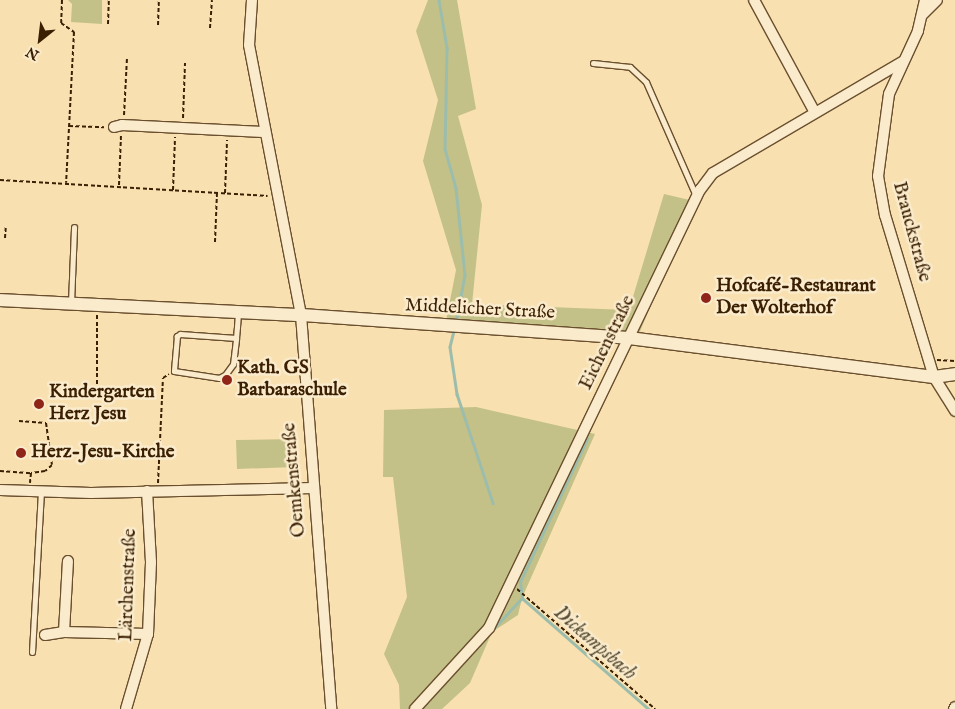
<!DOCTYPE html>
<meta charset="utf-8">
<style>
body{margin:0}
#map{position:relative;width:955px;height:709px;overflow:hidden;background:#f8e0b0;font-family:"IM FELL English",serif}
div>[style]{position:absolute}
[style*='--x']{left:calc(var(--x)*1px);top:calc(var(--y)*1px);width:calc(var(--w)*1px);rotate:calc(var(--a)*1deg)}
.green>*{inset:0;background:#c3c187}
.stream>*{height:2.5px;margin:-1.25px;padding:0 1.25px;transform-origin:1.25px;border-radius:1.25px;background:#9dbdac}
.path>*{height:2px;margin-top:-1px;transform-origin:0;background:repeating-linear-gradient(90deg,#3b1f02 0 4px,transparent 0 6.5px)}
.roads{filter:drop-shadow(1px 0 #6a4f2e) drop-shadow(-1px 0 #6a4f2e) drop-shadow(0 1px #6a4f2e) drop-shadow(0 -1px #6a4f2e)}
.service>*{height:5px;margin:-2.5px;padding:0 2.5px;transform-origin:2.5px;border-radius:2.5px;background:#faebcc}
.minor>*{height:10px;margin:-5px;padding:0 5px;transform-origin:5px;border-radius:5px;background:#faebcc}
.tertiary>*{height:12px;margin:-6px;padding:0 6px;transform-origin:6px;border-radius:6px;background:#faebcc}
.dots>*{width:14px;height:14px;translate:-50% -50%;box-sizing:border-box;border:2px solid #faebcc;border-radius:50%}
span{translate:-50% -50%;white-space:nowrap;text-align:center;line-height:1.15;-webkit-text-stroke:5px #faebcc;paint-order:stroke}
.street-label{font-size:19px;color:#3b1f02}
.poi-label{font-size:19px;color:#3b1f02;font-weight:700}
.left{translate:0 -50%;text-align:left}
.water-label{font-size:20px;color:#584e35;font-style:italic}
.north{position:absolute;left:15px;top:15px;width:50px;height:50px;-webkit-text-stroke:4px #faebcc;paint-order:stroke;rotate:209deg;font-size:14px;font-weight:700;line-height:20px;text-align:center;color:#3b1f02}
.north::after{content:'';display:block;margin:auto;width:18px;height:22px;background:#3b1f02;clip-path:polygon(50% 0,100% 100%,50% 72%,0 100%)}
</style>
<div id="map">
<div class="green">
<i style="clip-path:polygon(102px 0,102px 24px,71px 22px,72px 4px,68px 0)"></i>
<i style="clip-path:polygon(428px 0,457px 0,476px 109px,458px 116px,482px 205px,472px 304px,629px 310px,664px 194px,694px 201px,639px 334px,445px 326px,456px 270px,423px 161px,438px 100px,416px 31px)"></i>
<i style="clip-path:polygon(476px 407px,595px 434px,522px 598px,518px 615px,492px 632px,470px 683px,442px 709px,400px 709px,399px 685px,384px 654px,407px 597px,393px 477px,383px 477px,384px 410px)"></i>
<i style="clip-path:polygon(295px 439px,296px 467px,237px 469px,236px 440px)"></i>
</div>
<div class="stream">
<i style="--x:439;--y:0;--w:49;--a:80.5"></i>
<i style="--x:447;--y:48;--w:101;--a:91.1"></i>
<i style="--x:445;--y:149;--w:41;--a:74.2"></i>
<i style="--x:456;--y:188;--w:87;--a:84.1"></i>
<i style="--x:465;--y:275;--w:49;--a:100.6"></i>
<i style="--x:454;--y:331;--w:16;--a:104"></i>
<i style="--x:450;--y:347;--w:48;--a:81.5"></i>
<i style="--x:457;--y:394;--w:115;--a:71.7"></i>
<i style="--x:522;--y:598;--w:169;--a:41.2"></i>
<i style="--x:494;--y:628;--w:41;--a:-47"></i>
<i style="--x:522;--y:598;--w:16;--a:-97"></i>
<i style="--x:520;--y:582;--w:158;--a:-64.9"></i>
</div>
<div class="path">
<i style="--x:62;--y:0;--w:23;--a:92"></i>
<i style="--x:61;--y:23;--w:16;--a:35"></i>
<i style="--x:74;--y:32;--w:151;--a:93"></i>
<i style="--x:108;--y:24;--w:24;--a:-88"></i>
<i style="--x:158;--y:25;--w:25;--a:-88"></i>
<i style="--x:210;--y:28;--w:28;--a:-86"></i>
<i style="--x:124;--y:115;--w:57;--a:-87"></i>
<i style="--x:183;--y:118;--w:55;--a:-87.9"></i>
<i style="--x:69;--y:126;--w:35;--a:2"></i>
<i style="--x:0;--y:180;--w:268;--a:3.4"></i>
<i style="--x:119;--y:185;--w:50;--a:-87.7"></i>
<i style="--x:173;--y:190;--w:53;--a:-87.8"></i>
<i style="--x:225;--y:193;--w:53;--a:-87.8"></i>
<i style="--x:5;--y:238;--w:13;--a:-86"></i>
<i style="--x:215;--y:242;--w:50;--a:-87.7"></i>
<i style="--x:97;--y:315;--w:70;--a:90"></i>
<i style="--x:937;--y:360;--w:18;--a:3"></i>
<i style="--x:19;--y:421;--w:27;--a:4"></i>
<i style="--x:46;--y:423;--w:42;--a:81.9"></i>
<i style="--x:52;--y:465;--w:9;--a:139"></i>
<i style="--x:45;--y:471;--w:14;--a:172"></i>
<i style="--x:0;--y:471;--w:31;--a:4"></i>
<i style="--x:31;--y:473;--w:10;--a:96"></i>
<i style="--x:158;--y:483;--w:105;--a:-87.3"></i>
<i style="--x:163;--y:378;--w:7;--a:-34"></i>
<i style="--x:517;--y:589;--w:183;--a:41"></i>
</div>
<div class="roads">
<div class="service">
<i style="--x:593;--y:63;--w:37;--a:6"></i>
<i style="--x:630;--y:67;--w:22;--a:43"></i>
<i style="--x:646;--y:82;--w:124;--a:66.3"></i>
<i style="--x:71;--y:303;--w:76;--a:-87.7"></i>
<i style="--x:236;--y:338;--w:56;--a:-175.9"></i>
<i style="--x:180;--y:334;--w:4;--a:146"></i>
<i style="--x:177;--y:336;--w:35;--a:95"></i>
<i style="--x:174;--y:371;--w:46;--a:8.8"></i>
<i style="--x:219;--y:378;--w:7;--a:-27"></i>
<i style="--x:225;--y:375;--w:14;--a:-54"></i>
<i style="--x:233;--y:364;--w:26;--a:-83"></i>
<i style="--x:236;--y:338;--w:11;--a:-85"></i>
<i style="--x:237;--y:327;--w:15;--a:-86"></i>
<i style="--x:32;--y:652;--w:160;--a:-86.8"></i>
</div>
<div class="minor">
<i style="--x:252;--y:0;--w:45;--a:93.8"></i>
<i style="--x:249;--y:45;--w:275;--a:79.1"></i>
<i style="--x:301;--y:315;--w:395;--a:85.6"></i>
<i style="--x:754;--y:0;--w:128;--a:61.6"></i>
<i style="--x:925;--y:0;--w:32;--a:103"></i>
<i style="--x:918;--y:31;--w:69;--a:114.7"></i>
<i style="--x:889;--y:94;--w:83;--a:97.6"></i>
<i style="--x:878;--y:176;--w:40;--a:80"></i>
<i style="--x:885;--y:215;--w:169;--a:73.2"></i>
<i style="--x:934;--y:377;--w:40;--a:58"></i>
<i style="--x:922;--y:15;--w:21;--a:-45"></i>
<i style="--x:114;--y:127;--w:8;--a:-14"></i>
<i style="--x:122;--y:125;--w:141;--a:2.8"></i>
<i style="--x:0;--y:490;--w:91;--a:1.9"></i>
<i style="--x:91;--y:493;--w:222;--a:-1.3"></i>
<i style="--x:64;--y:632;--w:71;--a:-86.8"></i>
<i style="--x:45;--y:635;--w:19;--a:-9"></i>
<i style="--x:64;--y:632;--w:84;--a:1.4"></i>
<i style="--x:126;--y:709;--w:78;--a:-73.7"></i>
<i style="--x:148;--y:634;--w:72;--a:-87.6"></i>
<i style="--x:151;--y:562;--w:71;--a:-93.2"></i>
<i style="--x:415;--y:709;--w:110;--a:-47.6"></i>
<i style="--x:489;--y:628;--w:486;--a:-64.3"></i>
<i style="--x:700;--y:190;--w:21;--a:-53"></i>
<i style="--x:713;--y:173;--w:219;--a:-30.4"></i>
<i style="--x:954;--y:709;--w:2;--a:-63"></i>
</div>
<div class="tertiary">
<i style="--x:0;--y:300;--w:301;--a:2.9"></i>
<i style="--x:301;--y:315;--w:329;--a:4"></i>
<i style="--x:629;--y:338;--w:307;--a:7.3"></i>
<i style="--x:934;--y:377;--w:21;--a:-8"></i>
</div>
</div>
<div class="dots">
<i style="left:706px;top:298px;background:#8f2418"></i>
<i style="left:227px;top:380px;background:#8f2418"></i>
<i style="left:39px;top:404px;background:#8f2418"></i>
<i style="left:21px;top:453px;background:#8f2418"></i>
</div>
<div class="street-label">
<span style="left:911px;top:232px;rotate:75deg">Brauckstraße</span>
<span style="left:480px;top:310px;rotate:3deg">Middelicher Straße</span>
<span style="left:608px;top:343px;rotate:-64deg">Eichenstraße</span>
<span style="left:295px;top:480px;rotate:-95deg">Oemkenstraße</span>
<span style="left:129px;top:585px;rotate:-88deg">Lärchenstraße</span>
</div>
<div class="poi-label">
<span class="left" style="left:716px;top:298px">Hofcafé-Restaurant<br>Der Wolterhof</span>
<span class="left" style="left:237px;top:380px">Kath. GS<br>Barbaraschule</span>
<span class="left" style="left:49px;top:404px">Kindergarten<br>Herz Jesu</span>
<span class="left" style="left:31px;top:453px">Herz-Jesu-Kirche</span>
</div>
<div class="water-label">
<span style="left:595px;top:643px;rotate:41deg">Dickampsbach</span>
</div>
<div class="north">N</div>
</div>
